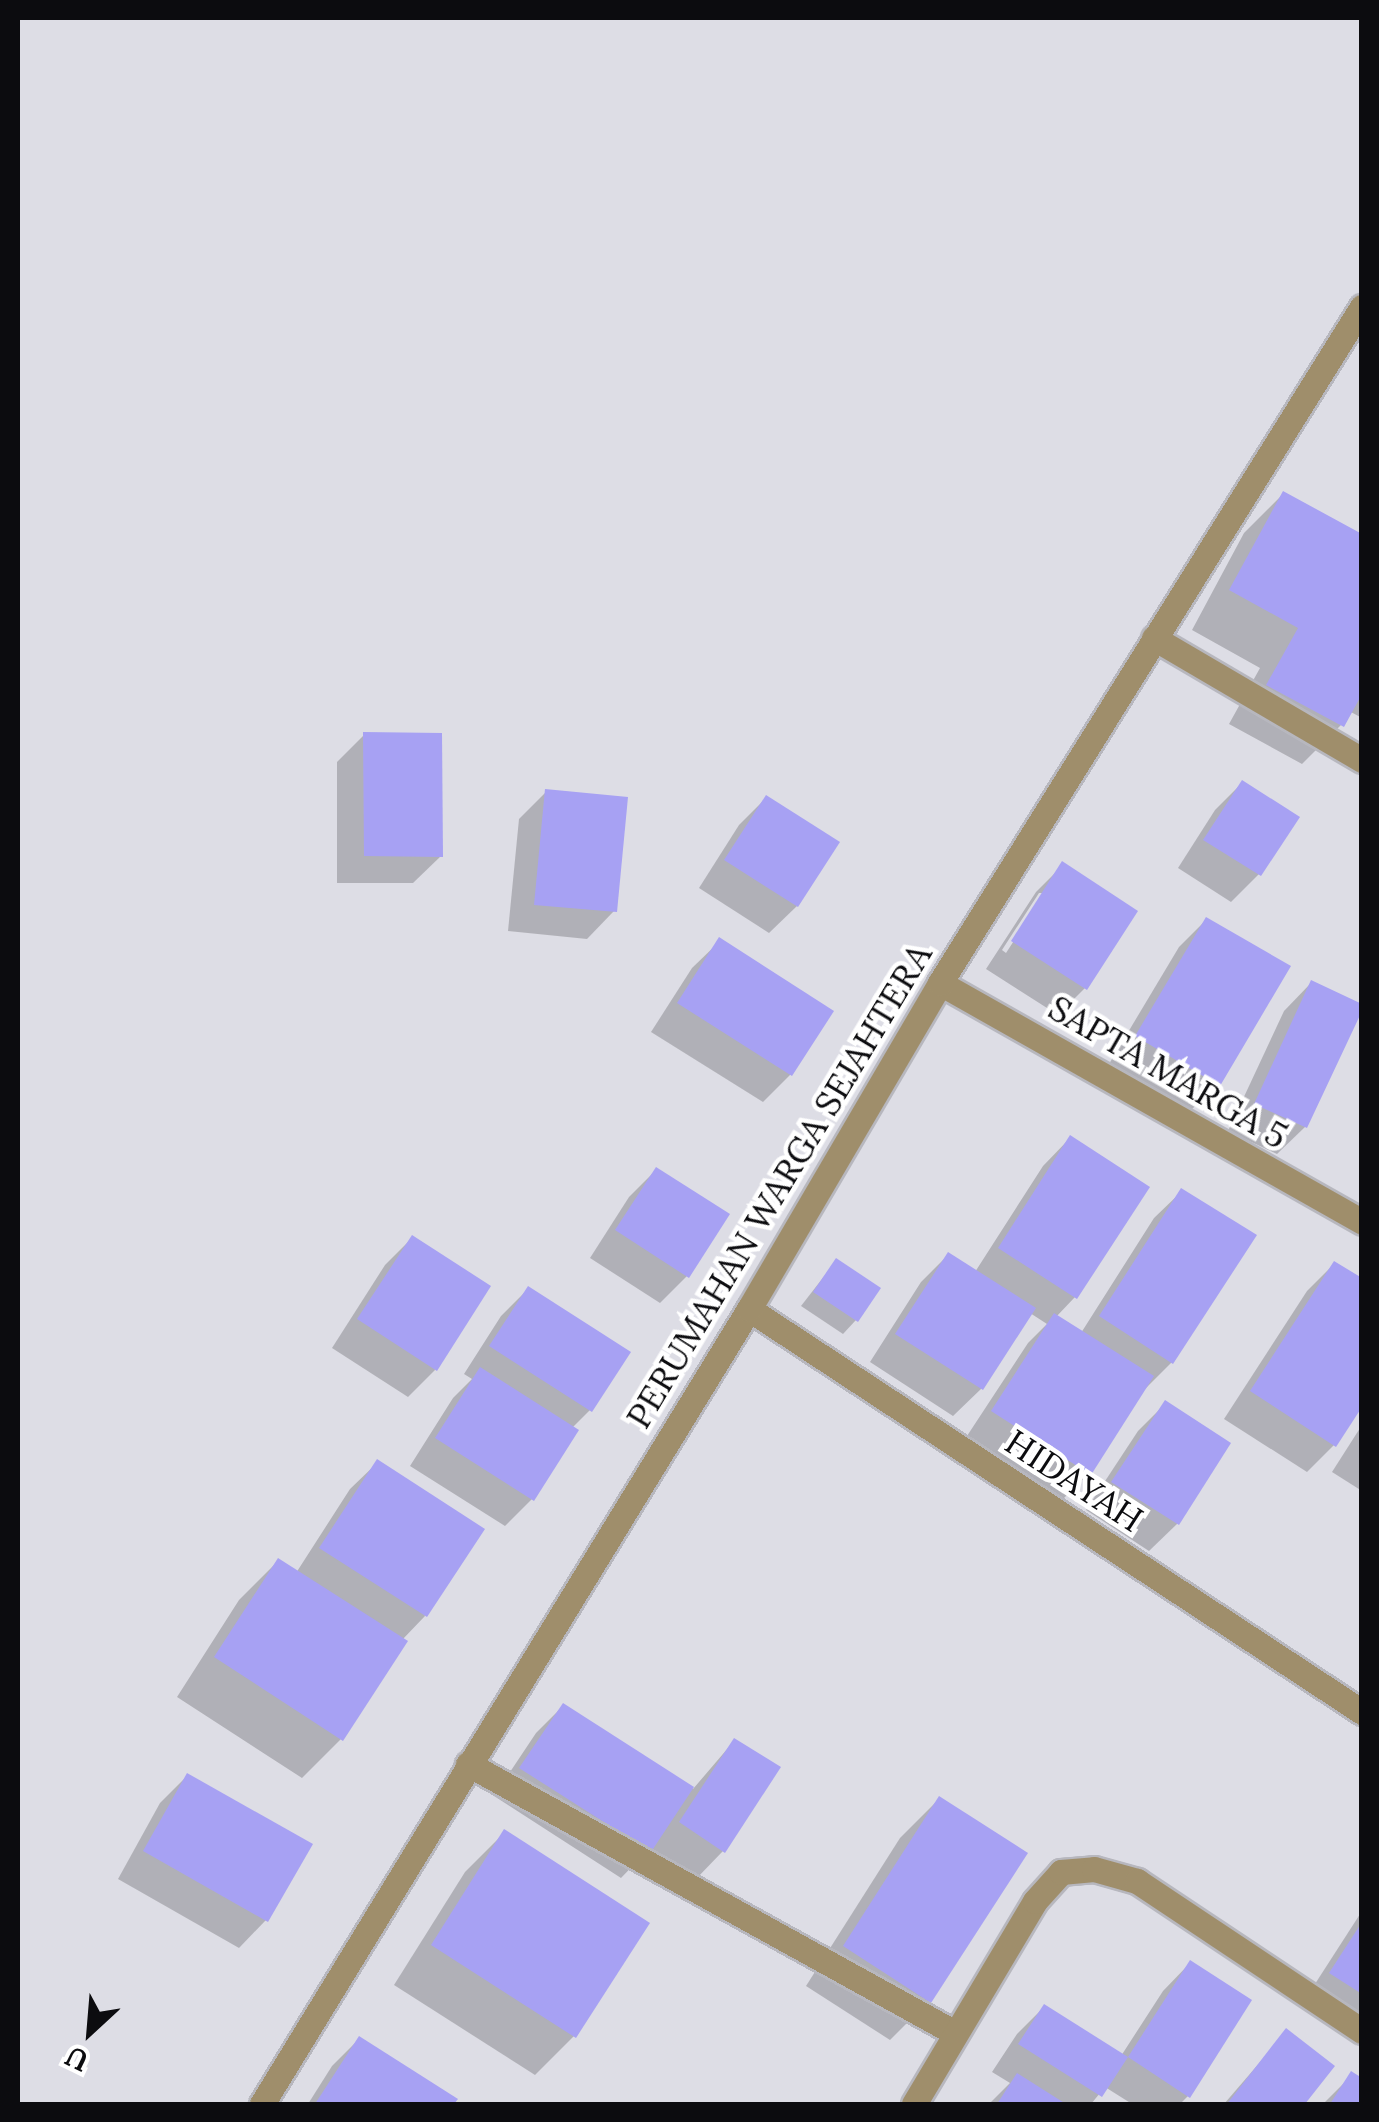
<!DOCTYPE html>
<style>
body{margin:0}
#map{position:relative;width:1379px;height:2122px;overflow:hidden;background:#dddde5;font-family:Lora,serif}
div>[style]{position:absolute}
[style*='--x']{left:calc(var(--x)*1px);top:calc(var(--y)*1px);width:calc(var(--w)*1px);rotate:calc(var(--a)*1deg)}
.shadow>*{inset:0;background:#0003}
.building>*{inset:0;background:#a7a1f3}
.roads{filter:drop-shadow(2px 0 #b7b7be) drop-shadow(-2px 0 #b7b7be) drop-shadow(0 2px #b7b7be) drop-shadow(0 -2px #b7b7be)}
.minor>*{height:25px;margin:-12.5px;padding:0 12.5px;transform-origin:12.5px;border-radius:12.5px;background:#9f8e6b}
span{translate:-50% -50%;white-space:nowrap;text-align:center;line-height:1.15;-webkit-text-stroke:9px #fff;paint-order:stroke}
.street-label{font-size:35px;color:#0c0c0f}
.frame{position:absolute;inset:0;border:20px solid #0c0c0f;pointer-events:none}
.north{position:absolute;left:40px;top:1982px;width:100px;height:100px;-webkit-text-stroke:8px #fff;paint-order:stroke;rotate:206deg;font-size:28px;font-weight:700;line-height:40px;text-align:center;color:#0c0c0f}
.north::after{content:'';display:block;margin:auto;width:35px;height:45px;background:#0c0c0f;clip-path:polygon(50% 0,100% 100%,50% 72%,0 100%)}
</style>
<div id="map">
<div class="shadow">
<i style="clip-path:polygon(1283px 494px,1362px 537px,1362px 718px,1349px 711px,1341px 725px,1302px 764px,1229px 724px,1260px 668px,1192px 630px,1244px 533px)"></i>
<i style="clip-path:polygon(364px 735px,441px 856px,413px 883px,337px 883px,337px 762px)"></i>
<i style="clip-path:polygon(1242px 783px,1259px 874px,1231px 902px,1178px 868px,1215px 810px)"></i>
<i style="clip-path:polygon(546px 792px,614px 911px,587px 939px,508px 931px,519px 819px)"></i>
<i style="clip-path:polygon(766px 798px,797px 906px,769px 933px,699px 888px,739px 825px)"></i>
<i style="clip-path:polygon(evenodd,1063px 865px,1085px 988px,1058px 1015px,986px 969px,1036px 892px,1063px 865px,1039px 893px,1045px 893px,1006px 953px,1002px 950px,1039px 893px)"></i>
<i style="clip-path:polygon(1206px 920px,1218px 1084px,1190px 1111px,1109px 1064px,1179px 947px)"></i>
<i style="clip-path:polygon(720px 941px,830px 1012px,790px 1075px,763px 1102px,651px 1032px,692px 968px)"></i>
<i style="clip-path:polygon(1311px 983px,1305px 1127px,1277px 1154px,1228px 1131px,1284px 1011px)"></i>
<i style="clip-path:polygon(1070px 1138px,1075px 1297px,1056px 1317px,1081px 1333px,1154px 1218px,1182px 1191px,1172px 1362px,1144px 1390px,1089px 1473px,1062px 1500px,965px 1439px,1028px 1343px,1047px 1324px,1030px 1313px,981px 1389px,953px 1416px,870px 1362px,921px 1282px,948px 1255px,975px 1272px,1043px 1166px)"></i>
<i style="clip-path:polygon(656px 1170px,687px 1276px,660px 1303px,590px 1258px,629px 1197px)"></i>
<i style="clip-path:polygon(412px 1238px,435px 1370px,408px 1397px,332px 1348px,385px 1265px)"></i>
<i style="clip-path:polygon(836px 1261px,856px 1320px,843px 1334px,801px 1306px)"></i>
<i style="clip-path:polygon(1334px 1264px,1334px 1445px,1307px 1472px,1224px 1419px,1307px 1291px)"></i>
<i style="clip-path:polygon(528px 1289px,590px 1410px,572px 1428px,532px 1499px,505px 1526px,410px 1466px,453px 1398px,472px 1379px,464px 1374px,501px 1316px)"></i>
<i style="clip-path:polygon(1165px 1404px,1228px 1444px,1177px 1524px,1149px 1551px,1086px 1510px,1138px 1431px)"></i>
<i style="clip-path:polygon(1362px 1425px,1362px 1491px,1332px 1472px)"></i>
<i style="clip-path:polygon(378px 1462px,425px 1616px,402px 1640px,341px 1739px,302px 1778px,177px 1697px,239px 1600px,278px 1561px,296px 1573px,350px 1489px)"></i>
<i style="clip-path:polygon(563px 1706px,693px 1789px,734px 1741px,723px 1851px,696px 1879px,650px 1848px,621px 1878px,494px 1796px,536px 1733px)"></i>
<i style="clip-path:polygon(187px 1776px,266px 1920px,239px 1948px,118px 1879px,160px 1803px)"></i>
<i style="clip-path:polygon(939px 1799px,929px 2001px,890px 2040px,806px 1986px,900px 1838px)"></i>
<i style="clip-path:polygon(504px 1833px,574px 2036px,535px 2075px,394px 1985px,465px 1872px)"></i>
<i style="clip-path:polygon(1362px 1911px,1362px 2039px,1304px 2001px)"></i>
<i style="clip-path:polygon(1190px 1963px,1188px 2096px,1180px 2104px,1132px 2104px,1105px 2087px,1091px 2104px,989px 2104px,1010px 2083px,992px 2072px,1017px 2034px,1044px 2007px,1121px 2056px,1163px 1991px)"></i>
<i style="clip-path:polygon(1286px 2032px,1331px 2066px,1302px 2104px,1224px 2104px)"></i>
<i style="clip-path:polygon(359px 2039px,454px 2099px,451px 2104px,308px 2104px,332px 2066px)"></i>
<i style="clip-path:polygon(1352px 2075px,1362px 2081px,1362px 2104px,1323px 2104px)"></i>
</div>
<div class="building">
<i style="clip-path:polygon(1283px 491px,1362px 534px,1362px 694px,1344px 727px,1266px 685px,1298px 628px,1229px 590px)"></i>
<i style="clip-path:polygon(363px 732px,442px 733px,443px 857px,364px 856px)"></i>
<i style="clip-path:polygon(1242px 780px,1300px 817px,1261px 876px,1203px 840px)"></i>
<i style="clip-path:polygon(545px 789px,628px 797px,617px 912px,534px 905px)"></i>
<i style="clip-path:polygon(766px 795px,840px 842px,798px 907px,724px 860px)"></i>
<i style="clip-path:polygon(1062px 861px,1138px 911px,1087px 990px,1011px 941px)"></i>
<i style="clip-path:polygon(1206px 917px,1291px 966px,1220px 1086px,1135px 1036px)"></i>
<i style="clip-path:polygon(719px 937px,834px 1011px,792px 1076px,677px 1003px)"></i>
<i style="clip-path:polygon(1311px 980px,1362px 1004px,1362px 1011px,1307px 1128px,1254px 1104px)"></i>
<i style="clip-path:polygon(1070px 1135px,1150px 1187px,1077px 1299px,998px 1248px)"></i>
<i style="clip-path:polygon(656px 1167px,730px 1214px,689px 1278px,615px 1230px)"></i>
<i style="clip-path:polygon(1181px 1188px,1257px 1235px,1173px 1364px,1099px 1316px)"></i>
<i style="clip-path:polygon(412px 1235px,491px 1286px,437px 1371px,357px 1319px)"></i>
<i style="clip-path:polygon(948px 1252px,1036px 1308px,983px 1390px,895px 1334px)"></i>
<i style="clip-path:polygon(836px 1258px,881px 1288px,858px 1322px,813px 1292px)"></i>
<i style="clip-path:polygon(1334px 1261px,1362px 1278px,1362px 1407px,1336px 1447px,1250px 1391px)"></i>
<i style="clip-path:polygon(528px 1286px,631px 1352px,592px 1412px,489px 1346px)"></i>
<i style="clip-path:polygon(1054px 1313px,1154px 1376px,1091px 1475px,991px 1411px)"></i>
<i style="clip-path:polygon(480px 1367px,579px 1430px,534px 1501px,435px 1438px)"></i>
<i style="clip-path:polygon(1165px 1400px,1231px 1443px,1179px 1525px,1111px 1482px)"></i>
<i style="clip-path:polygon(377px 1459px,485px 1529px,427px 1617px,319px 1548px)"></i>
<i style="clip-path:polygon(278px 1558px,408px 1641px,343px 1741px,214px 1657px)"></i>
<i style="clip-path:polygon(563px 1703px,694px 1787px,651px 1852px,519px 1768px)"></i>
<i style="clip-path:polygon(734px 1738px,781px 1767px,725px 1853px,679px 1822px)"></i>
<i style="clip-path:polygon(187px 1773px,313px 1844px,268px 1922px,143px 1851px)"></i>
<i style="clip-path:polygon(939px 1796px,1028px 1853px,931px 2003px,843px 1946px)"></i>
<i style="clip-path:polygon(504px 1829px,650px 1923px,576px 2038px,431px 1945px)"></i>
<i style="clip-path:polygon(1362px 1922px,1362px 1994px,1329px 1973px)"></i>
<i style="clip-path:polygon(1190px 1960px,1252px 2000px,1190px 2098px,1128px 2057px)"></i>
<i style="clip-path:polygon(1044px 2004px,1128px 2057px,1102px 2097px,1018px 2044px)"></i>
<i style="clip-path:polygon(1286px 2028px,1335px 2066px,1305px 2104px,1227px 2104px)"></i>
<i style="clip-path:polygon(359px 2036px,458px 2099px,454px 2104px,315px 2104px)"></i>
<i style="clip-path:polygon(1351px 2071px,1362px 2078px,1362px 2104px,1330px 2104px)"></i>
<i style="clip-path:polygon(1017px 2073px,1066px 2104px,997px 2104px)"></i>
</div>
<div class="roads">
<div class="minor">
<i style="--x:1154;--y:638;--w:241;--a:30.4"></i>
<i style="--x:940;--y:983;--w:485;--a:29.5"></i>
<i style="--x:749;--y:1309;--w:734;--a:33.32"></i>
<i style="--x:468;--y:1764;--w:556;--a:28.91"></i>
<i style="--x:262;--y:2104;--w:932;--a:-58.51"></i>
<i style="--x:749;--y:1309;--w:378;--a:-59.6"></i>
<i style="--x:940;--y:983;--w:797;--a:-58.03"></i>
<i style="--x:914;--y:2104;--w:236;--a:-59.2"></i>
<i style="--x:1035;--y:1901;--w:39;--a:-48"></i>
<i style="--x:1061;--y:1872;--w:33;--a:-5"></i>
<i style="--x:1094;--y:1869;--w:45;--a:15.6"></i>
<i style="--x:1137;--y:1881;--w:270;--a:33.7"></i>
</div>
</div>
<div class="street-label">
<span style="left:1168px;top:1072px;rotate:30deg">SAPTA MARGA 5</span>
<span style="left:779px;top:1186px;rotate:-59deg">PERUMAHAN WARGA SEJAHTERA</span>
<span style="left:1074px;top:1481px;rotate:33deg">HIDAYAH</span>
</div>
<div class="frame"></div>
<div class="north">U</div>
</div>
